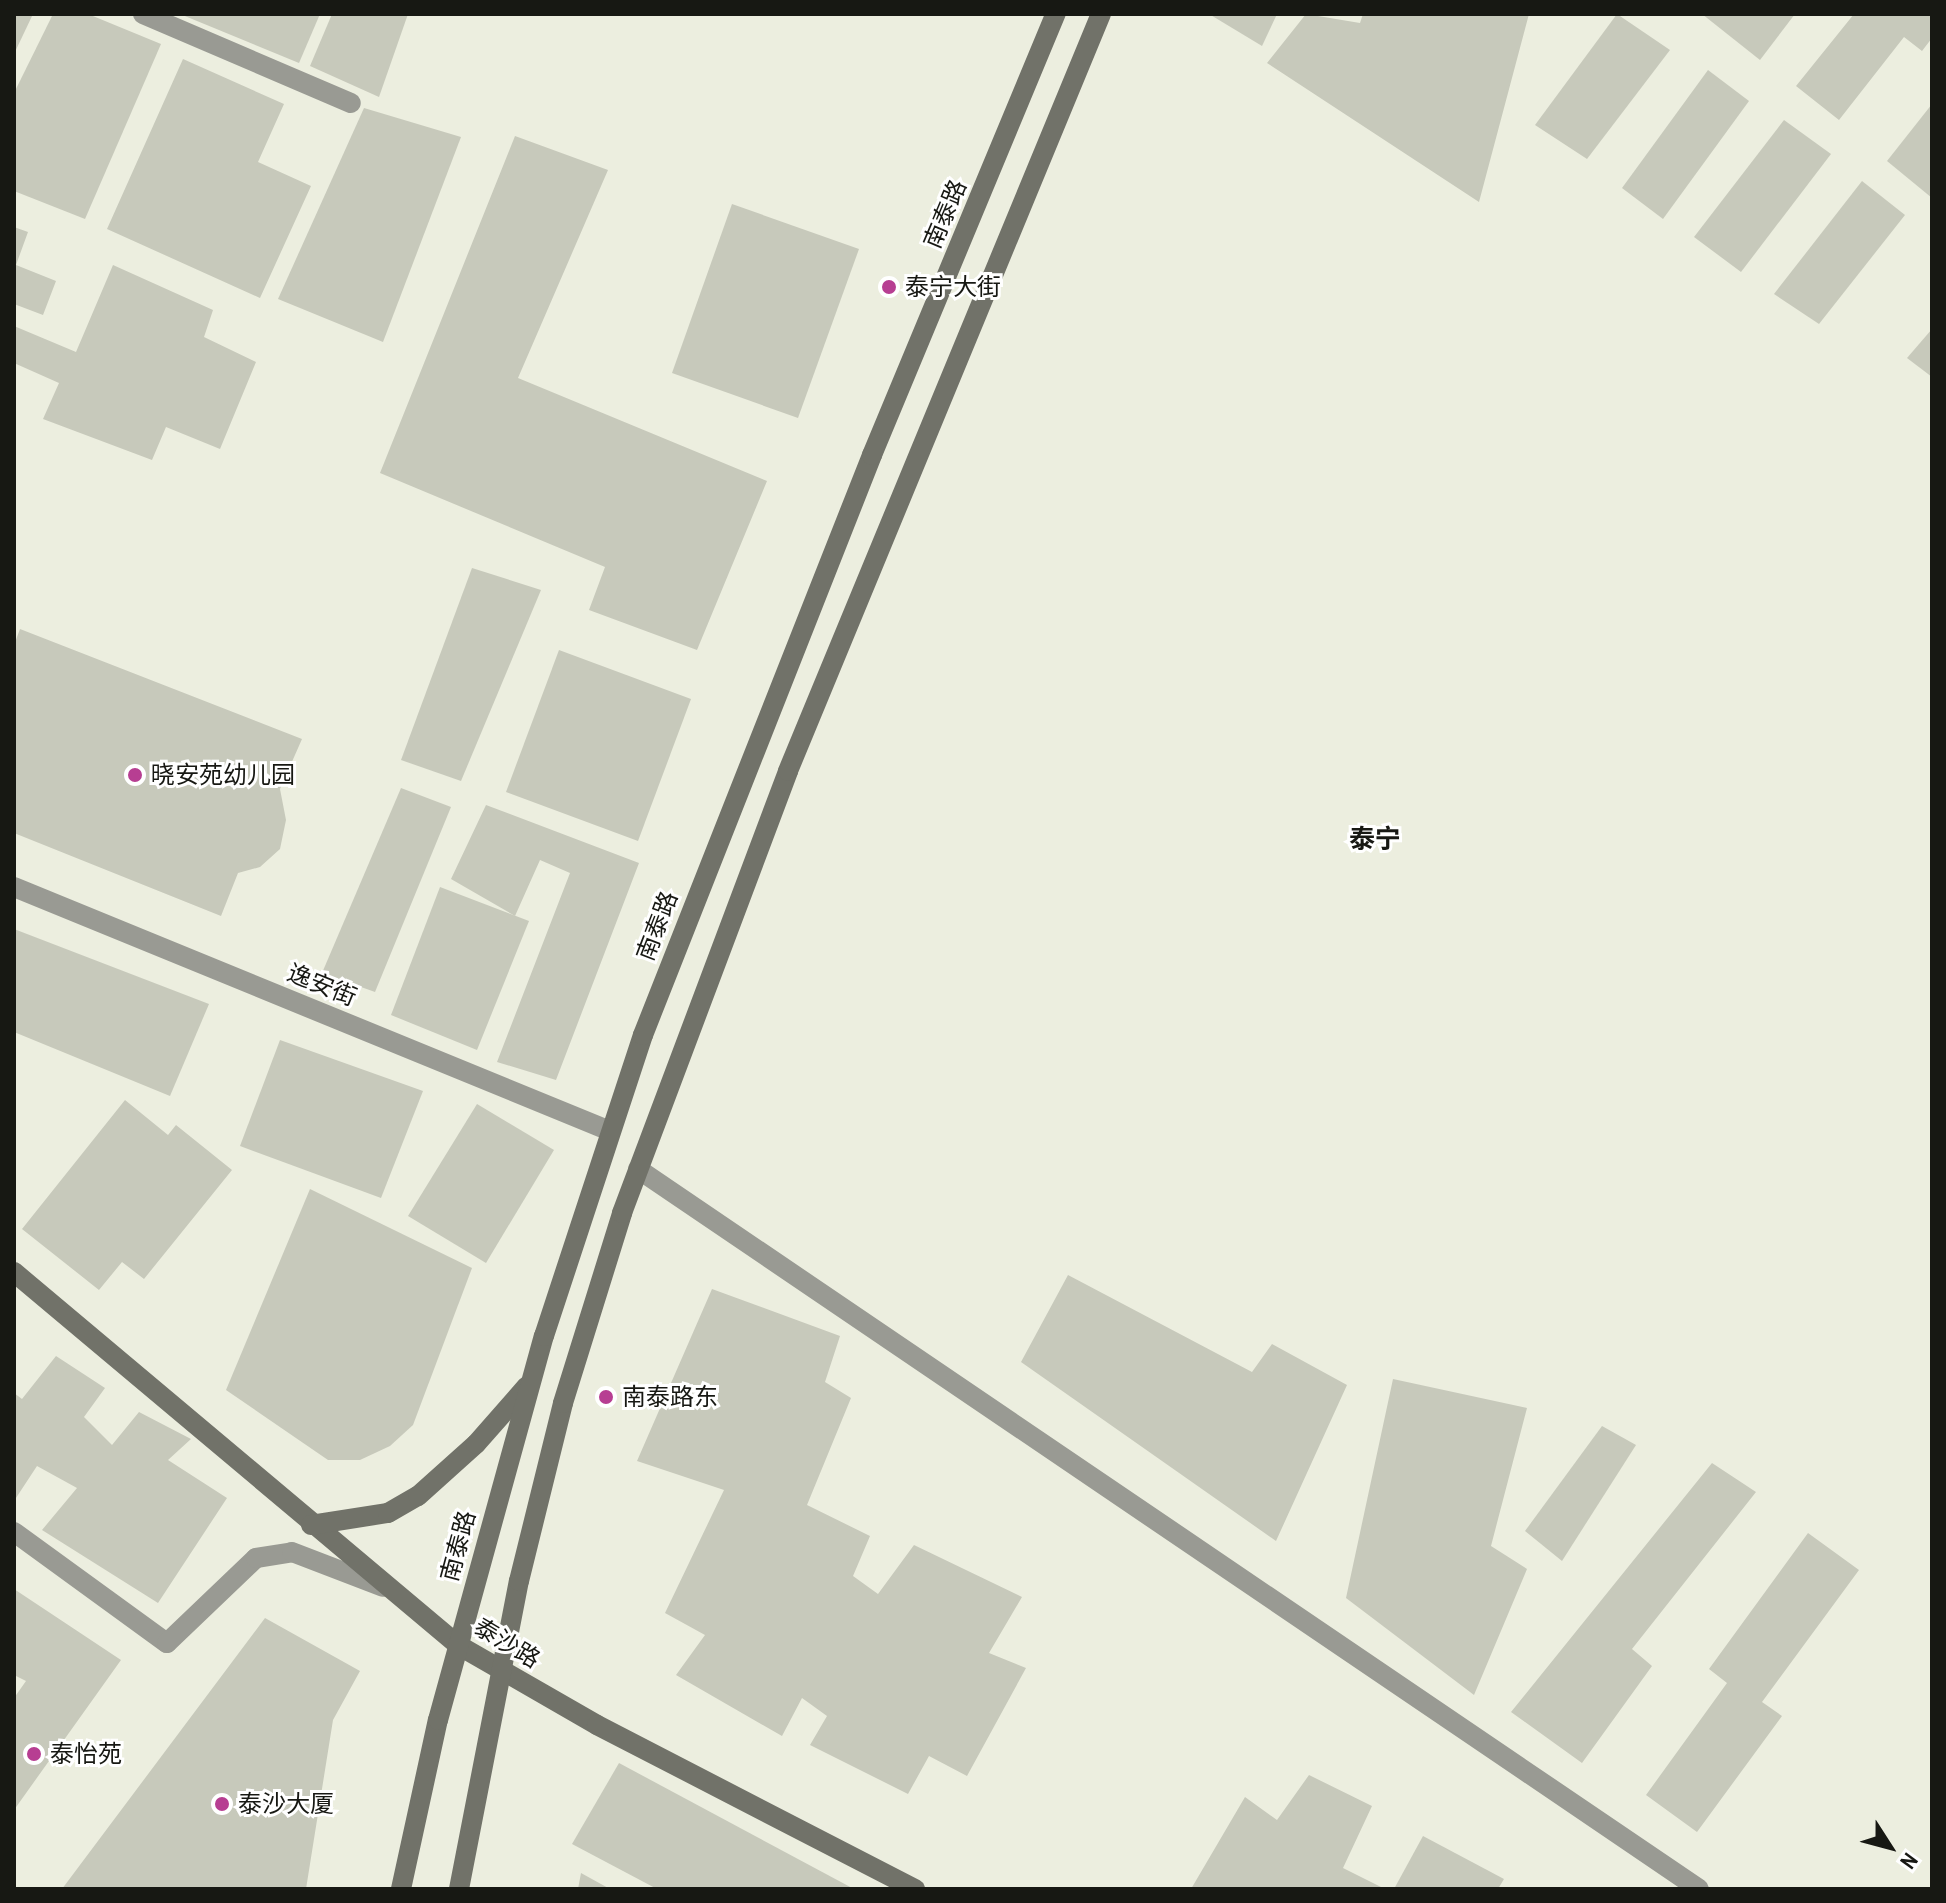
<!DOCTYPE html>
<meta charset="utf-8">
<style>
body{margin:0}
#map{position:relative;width:1946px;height:1903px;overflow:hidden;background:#eceedf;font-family:"Archivo Narrow","Noto Sans SC",sans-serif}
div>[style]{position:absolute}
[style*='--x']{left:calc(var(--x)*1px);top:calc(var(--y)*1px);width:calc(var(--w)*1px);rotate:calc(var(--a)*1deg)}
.building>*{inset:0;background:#c7c9bb}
.street>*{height:20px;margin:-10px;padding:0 10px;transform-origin:10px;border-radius:10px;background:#999a93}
.secondary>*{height:20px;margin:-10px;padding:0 10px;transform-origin:10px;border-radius:10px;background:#717269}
.dots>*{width:22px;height:22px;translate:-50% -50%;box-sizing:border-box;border:4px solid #fff;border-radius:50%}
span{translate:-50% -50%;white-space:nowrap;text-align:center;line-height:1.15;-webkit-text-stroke:6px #fff;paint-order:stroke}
.street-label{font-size:24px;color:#171813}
.poi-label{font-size:24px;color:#171813}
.left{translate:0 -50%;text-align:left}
.neighbourhood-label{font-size:26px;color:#171813;font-weight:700}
.frame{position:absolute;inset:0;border:16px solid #171813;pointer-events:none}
.north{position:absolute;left:1850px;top:1807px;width:80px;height:80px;-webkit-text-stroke:6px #fff;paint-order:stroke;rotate:126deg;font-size:22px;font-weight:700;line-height:32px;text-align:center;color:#171813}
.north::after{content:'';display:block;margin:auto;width:28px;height:36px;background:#171813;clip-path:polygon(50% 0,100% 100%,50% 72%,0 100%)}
</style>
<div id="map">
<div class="building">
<i style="clip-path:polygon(14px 14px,33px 14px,14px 54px)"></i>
<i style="clip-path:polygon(53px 14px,88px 14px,161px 44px,85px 219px,14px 191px,14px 93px)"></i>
<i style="clip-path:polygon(180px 14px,320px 14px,299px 63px)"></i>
<i style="clip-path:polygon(332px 14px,408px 14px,379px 97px,310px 66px)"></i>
<i style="clip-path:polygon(1209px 14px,1277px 14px,1262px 46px)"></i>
<i style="clip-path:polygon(1306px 14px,1360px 23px,1363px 14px,1529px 14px,1479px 202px,1267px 63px)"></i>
<i style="clip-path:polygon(1617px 14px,1670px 50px,1587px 159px,1535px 125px)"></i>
<i style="clip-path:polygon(1702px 14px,1795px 14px,1760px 60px)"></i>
<i style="clip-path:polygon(1854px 14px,1932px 14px,1932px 38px,1922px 51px,1904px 37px,1839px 120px,1796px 86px)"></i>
<i style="clip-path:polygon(183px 59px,284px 104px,258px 162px,311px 186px,260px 298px,107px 229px)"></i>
<i style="clip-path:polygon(1708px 70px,1749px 101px,1663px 219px,1622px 188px)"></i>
<i style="clip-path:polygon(1932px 104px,1932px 198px,1887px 161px)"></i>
<i style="clip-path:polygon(364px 108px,461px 137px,383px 342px,278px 299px)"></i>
<i style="clip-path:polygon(1784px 120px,1831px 154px,1741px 272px,1694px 237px)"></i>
<i style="clip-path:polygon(515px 136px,608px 170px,518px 378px,767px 481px,697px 650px,589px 610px,605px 567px,380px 473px)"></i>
<i style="clip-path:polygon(1862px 181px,1905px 215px,1819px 324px,1774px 294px)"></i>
<i style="clip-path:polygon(732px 204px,859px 249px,798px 418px,672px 373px)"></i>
<i style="clip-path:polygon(14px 227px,28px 232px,16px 265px,56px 281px,43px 315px,14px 304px)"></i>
<i style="clip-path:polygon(113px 265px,213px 310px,204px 337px,256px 362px,220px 449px,166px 427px,152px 460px,43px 419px,59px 383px,14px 363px,14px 326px,76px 352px)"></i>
<i style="clip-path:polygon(1932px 329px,1932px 377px,1907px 358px)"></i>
<i style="clip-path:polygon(472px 568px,541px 590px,461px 781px,401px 760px)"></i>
<i style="clip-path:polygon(20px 629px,302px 739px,280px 789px,286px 820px,280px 849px,260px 867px,238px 873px,221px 916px,14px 833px,14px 645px)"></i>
<i style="clip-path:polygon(559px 650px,691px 699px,638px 841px,506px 792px)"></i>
<i style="clip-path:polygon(401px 788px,451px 807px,375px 992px,322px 973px)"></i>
<i style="clip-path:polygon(486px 805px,639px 863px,556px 1080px,497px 1062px,570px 873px,540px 860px,515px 916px,451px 879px)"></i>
<i style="clip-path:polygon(440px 887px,529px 921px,477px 1050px,391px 1015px)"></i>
<i style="clip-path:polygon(14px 929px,209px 1004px,170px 1096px,14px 1032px)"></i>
<i style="clip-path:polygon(280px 1040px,423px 1091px,381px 1198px,240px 1146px)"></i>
<i style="clip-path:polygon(125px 1100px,168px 1135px,176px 1125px,232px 1170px,144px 1279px,122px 1262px,99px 1290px,22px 1229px)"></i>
<i style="clip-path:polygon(477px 1104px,554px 1150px,486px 1263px,408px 1216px)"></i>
<i style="clip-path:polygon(310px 1189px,472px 1268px,413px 1425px,390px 1446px,360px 1460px,328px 1460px,226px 1390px)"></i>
<i style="clip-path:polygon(1068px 1275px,1252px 1372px,1272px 1344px,1347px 1385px,1276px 1541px,1021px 1362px)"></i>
<i style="clip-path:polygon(712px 1289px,840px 1336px,825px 1382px,851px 1398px,807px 1505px,870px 1536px,853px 1576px,878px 1594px,914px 1545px,1022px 1597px,989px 1653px,1026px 1668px,967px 1776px,929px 1756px,908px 1794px,810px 1745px,827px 1716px,802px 1698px,782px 1736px,676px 1675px,705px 1635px,665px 1613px,724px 1490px,637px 1461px)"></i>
<i style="clip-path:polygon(56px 1356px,105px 1388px,84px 1417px,112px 1445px,139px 1412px,191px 1439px,168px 1460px,227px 1498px,158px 1603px,42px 1530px,77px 1488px,37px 1466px,14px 1501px,14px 1393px,22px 1399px)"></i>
<i style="clip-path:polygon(1393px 1379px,1527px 1408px,1491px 1546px,1527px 1569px,1474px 1695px,1346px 1598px)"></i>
<i style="clip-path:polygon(1602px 1426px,1636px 1445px,1562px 1561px,1525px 1531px)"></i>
<i style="clip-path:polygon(1712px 1463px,1756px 1492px,1632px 1649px,1652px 1666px,1582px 1763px,1511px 1712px)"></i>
<i style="clip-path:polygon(1808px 1533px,1859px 1570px,1762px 1702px,1782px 1716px,1697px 1832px,1646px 1795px,1727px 1683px,1709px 1669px)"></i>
<i style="clip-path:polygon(14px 1589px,121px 1660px,14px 1810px,14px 1698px,26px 1681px,14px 1675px)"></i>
<i style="clip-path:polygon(265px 1618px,360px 1671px,333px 1720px,306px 1889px,62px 1889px)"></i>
<i style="clip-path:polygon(619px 1763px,854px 1889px,657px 1889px,572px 1844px)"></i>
<i style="clip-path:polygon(1309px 1775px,1372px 1806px,1343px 1868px,1385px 1889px,1191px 1889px,1245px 1797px,1277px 1820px)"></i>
<i style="clip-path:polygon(1423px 1836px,1504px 1879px,1498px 1889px,1394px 1889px)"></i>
<i style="clip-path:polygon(581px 1873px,610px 1889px,578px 1889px)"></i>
</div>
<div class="street">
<i style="--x:143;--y:14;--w:226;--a:23.2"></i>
<i style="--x:14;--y:887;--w:644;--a:22.26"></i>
<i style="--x:638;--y:1169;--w:1282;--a:34.16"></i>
<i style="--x:14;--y:1532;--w:189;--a:36"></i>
<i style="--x:167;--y:1643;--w:123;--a:-43.7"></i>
<i style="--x:256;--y:1558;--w:36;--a:-9"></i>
<i style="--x:292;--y:1552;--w:97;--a:21"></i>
</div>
<div class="secondary">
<i style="--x:14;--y:1272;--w:580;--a:40.03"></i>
<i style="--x:458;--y:1645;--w:160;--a:29.9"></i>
<i style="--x:597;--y:1725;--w:358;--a:27.3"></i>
<i style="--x:311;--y:1525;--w:78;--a:-8.9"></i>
<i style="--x:388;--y:1513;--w:34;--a:-30"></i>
<i style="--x:418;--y:1496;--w:78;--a:-41.9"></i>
<i style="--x:476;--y:1444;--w:77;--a:-48.7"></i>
<i style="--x:401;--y:1889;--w:173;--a:-77.7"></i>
<i style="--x:438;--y:1720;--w:398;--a:-74.6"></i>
<i style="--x:544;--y:1336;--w:317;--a:-71.8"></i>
<i style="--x:643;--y:1035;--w:624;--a:-68.45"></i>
<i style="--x:872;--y:455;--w:478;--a:-67.4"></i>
<i style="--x:459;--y:1889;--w:314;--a:-79"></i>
<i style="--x:519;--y:1581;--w:183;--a:-76.1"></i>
<i style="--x:563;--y:1403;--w:199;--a:-72.7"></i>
<i style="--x:622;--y:1213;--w:472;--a:-69.4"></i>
<i style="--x:788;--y:771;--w:819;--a:-67.54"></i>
</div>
<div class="dots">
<i style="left:889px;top:287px;background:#b73e92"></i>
<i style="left:135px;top:775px;background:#b73e92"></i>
<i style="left:606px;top:1397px;background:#b73e92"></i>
<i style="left:34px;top:1754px;background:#b73e92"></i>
<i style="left:222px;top:1804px;background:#b73e92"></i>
</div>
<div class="street-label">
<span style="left:945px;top:214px;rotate:-67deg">南泰路</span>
<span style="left:657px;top:926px;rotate:-69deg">南泰路</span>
<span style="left:322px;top:985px;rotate:22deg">逸安街</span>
<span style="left:458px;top:1546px;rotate:-75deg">南泰路</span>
<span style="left:507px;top:1643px;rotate:31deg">泰沙路</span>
</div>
<div class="poi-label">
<span class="left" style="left:905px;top:287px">泰宁大街</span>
<span class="left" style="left:151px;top:775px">晓安苑幼儿园</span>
<span class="left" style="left:622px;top:1397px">南泰路东</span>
<span class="left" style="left:50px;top:1754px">泰怡苑</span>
<span class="left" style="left:238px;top:1804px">泰沙大厦</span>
</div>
<div class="neighbourhood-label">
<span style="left:1375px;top:839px">泰宁</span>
</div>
<div class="frame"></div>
<div class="north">N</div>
</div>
